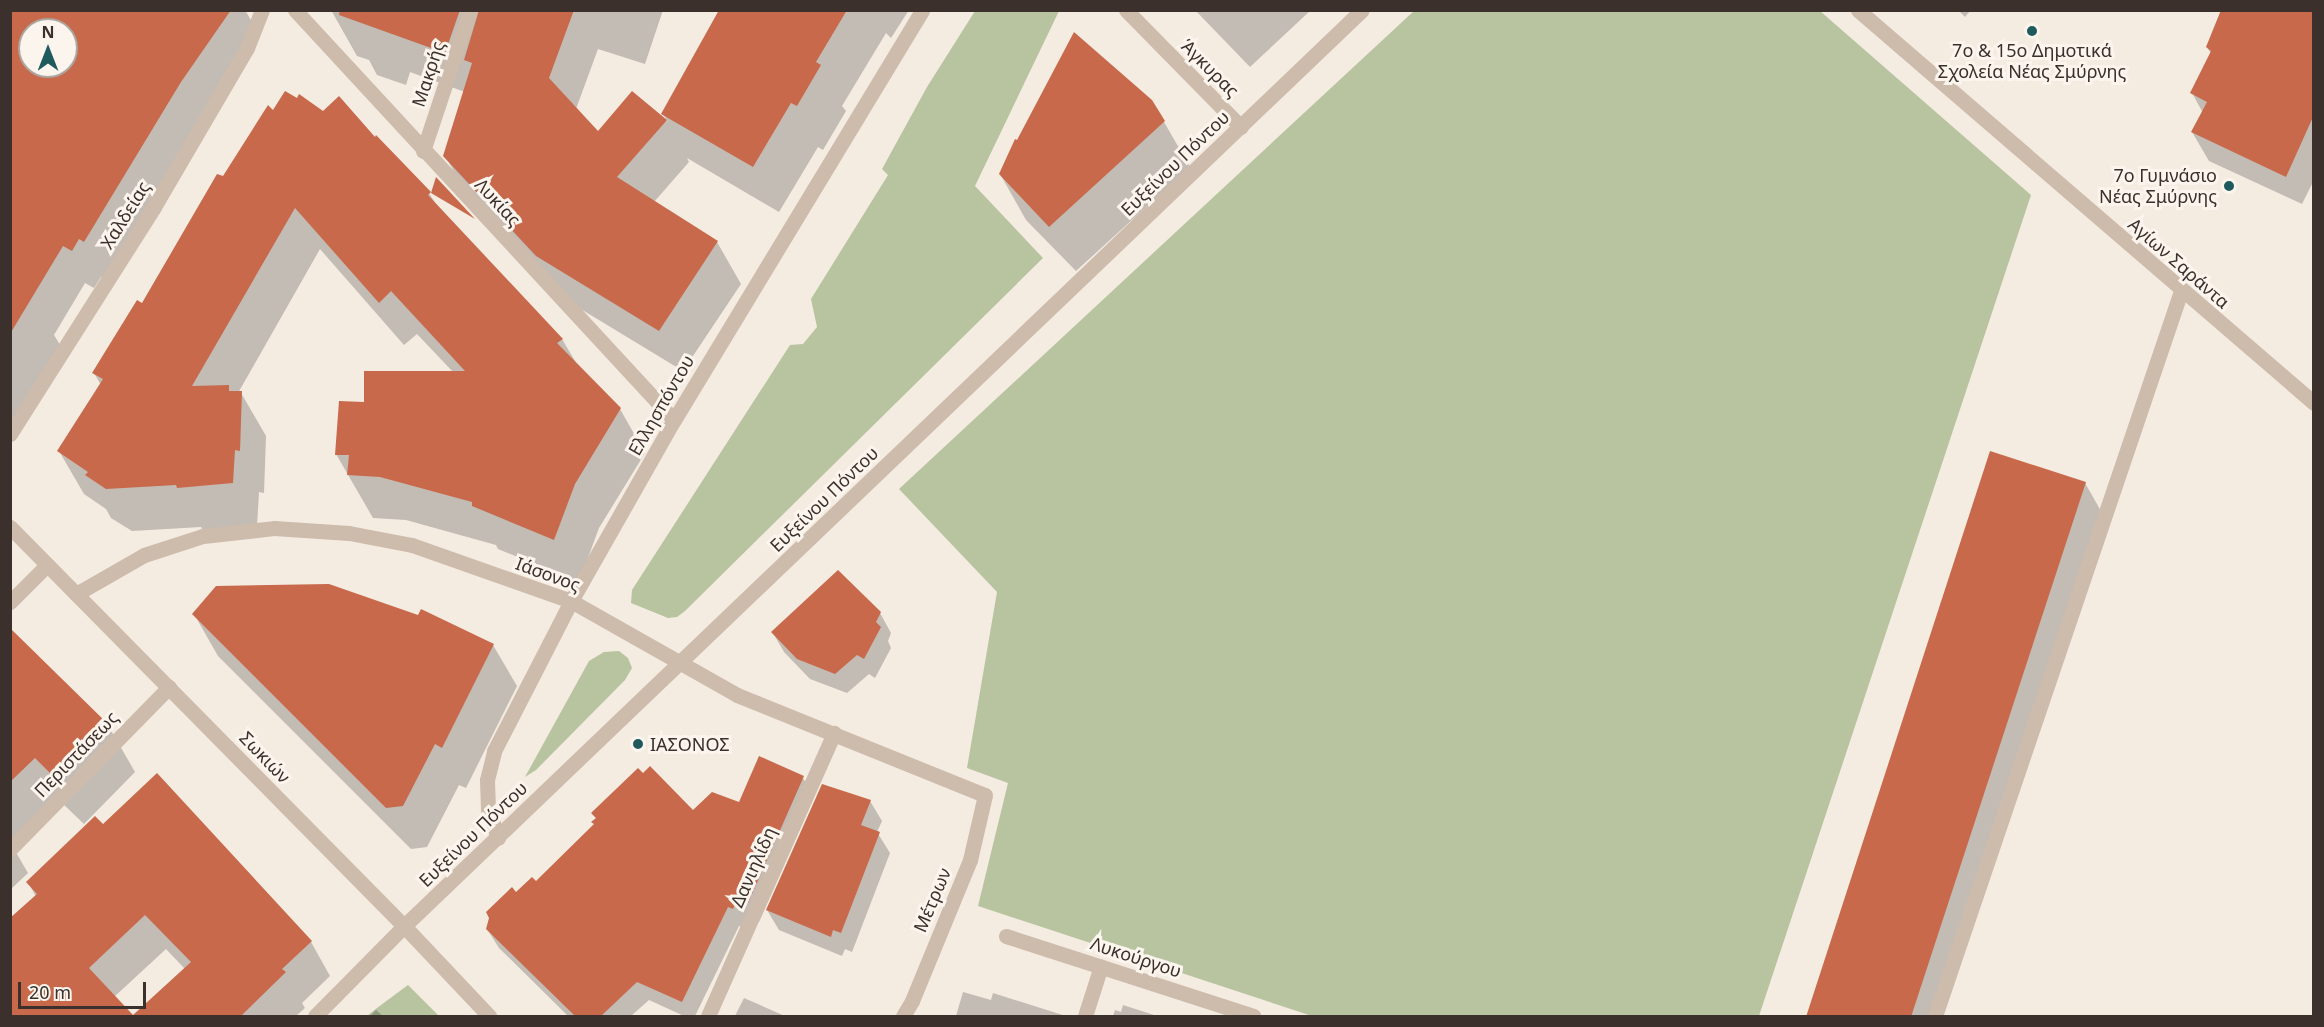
<!DOCTYPE html>
<meta charset="utf-8">
<style>
body{margin:0}
#map{position:relative;width:2324px;height:1027px;overflow:hidden;background:#f4ebe1;font-family:"Noto Sans",sans-serif}
div>[style]{position:absolute}
[style*='--x']{left:calc(var(--x)*1px);top:calc(var(--y)*1px);width:calc(var(--w)*1px);rotate:calc(var(--a)*1deg)}
.green>*{inset:0;background:#b8c4a0}
.shadow>*{inset:0;background:#0003}
.building>*{inset:0;background:#c8694b}
.minor>*{height:15px;margin:-7.5px;padding:0 7.5px;transform-origin:7.5px;border-radius:7.5px;background:#cdbbac}
.dots>*{width:16px;height:16px;translate:-50% -50%;box-sizing:border-box;border:3px solid #fbf5ee;border-radius:50%}
span{translate:-50% -50%;white-space:nowrap;text-align:center;line-height:1.15;-webkit-text-stroke:6px #fbf5ee;paint-order:stroke}
.poi-label{font-size:18px;color:#3b302b}
.right{translate:-100% -50%;text-align:right}
.left{translate:0 -50%;text-align:left}
.street-label{font-size:18px;color:#3b302b}
.frame{position:absolute;inset:0;border:12px solid #3b302b;pointer-events:none}
.north{position:absolute;left:18px;top:18px;width:60px;height:60px;box-sizing:border-box;background:#fbf5ee;border:2px solid #aea6a0;border-radius:50%;rotate:0deg;font-size:16px;font-weight:700;line-height:24px;text-align:center;color:#3b302b}
.north::after{content:'';display:block;margin:auto;width:21px;height:27px;background:#1f5a5e;clip-path:polygon(50% 0,100% 100%,50% 72%,0 100%)}
.scale{position:absolute;left:18px;top:982px;width:128px;height:27px;box-sizing:border-box;border:3px solid #3b302b;border-top:0;padding-left:8px;font-size:18px;line-height:21px;white-space:nowrap;color:#3b302b;-webkit-text-stroke:4px #fbf5ee;paint-order:stroke}
</style>
<div id="map">
<div class="green">
<i style="clip-path:polygon(1415px 10px,1820px 11px,2031px 195px,1759px 1016px,1312px 1016px,978px 906px,1008px 783px,967px 768px,997px 592px,899px 489px)"></i>
<i style="clip-path:polygon(975px 11px,1059px 11px,975px 186px,1043px 258px,685px 611px,677px 617px,668px 618px,631px 603px,632px 590px,790px 345px,803px 344px,817px 327px,811px 299px,888px 175px,882px 169px,927px 87px)"></i>
<i style="clip-path:polygon(619px 651px,628px 658px,632px 668px,625px 680px,536px 770px,525px 777px,589px 661px,604px 652px)"></i>
<i style="clip-path:polygon(408px 985px,439px 1016px,367px 1016px,377px 1008px)"></i>
</div>
<div class="shadow">
<i style="clip-path:polygon(evenodd,10px 10px,245px 10px,259px 34px,106px 279px,101px 277px,94px 288px,85px 283px,54px 335px,62px 348px,10px 435px,10px 10px,30px 30px,66px 30px,66px 66px,30px 66px,30px 30px)"></i>
<i style="clip-path:polygon(331px 10px,663px 10px,645px 64px,598px 49px,576px 109px,598px 133px,632px 93px,668px 122px,663px 114px,733px 10px,909px 10px,891px 38px,886px 33px,842px 106px,846px 111px,823px 150px,818px 147px,779px 212px,687px 158px,689px 162px,654px 202px,717px 242px,741px 284px,683px 371px,561px 297px,469px 197px,445px 156px,465px 92px,410px 72px,406px 85px,377px 75px,369px 60px,357px 56px)"></i>
<i style="clip-path:polygon(1195px 10px,1311px 10px,1250px 67px)"></i>
<i style="clip-path:polygon(1958px 10px,1971px 10px,1965px 17px)"></i>
<i style="clip-path:polygon(2222px 10px,2314px 10px,2314px 180px,2302px 204px,2209px 161px,2192px 132px,2203px 113px,2192px 93px,2211px 54px,2207px 47px)"></i>
<i style="clip-path:polygon(274px 113px,323px 113px,374px 139px,429px 193px,439px 209px,562px 339px,578px 366px,620px 409px,645px 453px,599px 528px,579px 582px,498px 549px,496px 545px,406px 520px,373px 518px,336px 454px,365px 404px,453px 372px,417px 334px,404px 345px,320px 249px,238px 393px,241px 393px,266px 436px,264px 493px,259px 492px,257px 526px,203px 531px,201px 527px,132px 531px,111px 518px,106px 509px,84px 494px,59px 451px,101px 385px,94px 373px,142px 305px,224px 178px)"></i>
<i style="clip-path:polygon(1164px 122px,1190px 167px,1076px 271px,1026px 220px,1000px 174px)"></i>
<i style="clip-path:polygon(2085px 483px,2105px 518px,1942px 1016px,1807px 1016px)"></i>
<i style="clip-path:polygon(880px 613px,891px 633px,888px 641px,891px 648px,875px 678px,869px 674px,847px 693px,810px 679px,784px 652px,773px 633px)"></i>
<i style="clip-path:polygon(194px 614px,493px 645px,517px 686px,466px 788px,459px 785px,427px 847px,411px 849px,218px 656px)"></i>
<i style="clip-path:polygon(22px 641px,109px 727px,135px 772px,84px 824px,61px 802px,14px 849px,28px 873px,10px 890px,10px 653px)"></i>
<i style="clip-path:polygon(803px 778px,814px 797px,759px 922px,748px 917px,744px 928px,739px 926px,695px 1016px,684px 1016px,649px 1000px,631px 1016px,568px 1016px,499px 948px,487px 929px,516px 894px,536px 883px,693px 813px,739px 804px)"></i>
<i style="clip-path:polygon(870px 801px,882px 821px,877px 832px,890px 853px,852px 952px,845px 949px,842px 956px,779px 930px,767px 910px)"></i>
<i style="clip-path:polygon(103px 826px,311px 942px,330px 976px,302px 1003px,305px 1008px,296px 1016px,134px 1016px,185px 969px,166px 949px,114px 997px,10px 1016px,36px 897px,28px 882px)"></i>
<i style="clip-path:polygon(963px 992px,991px 1000px,993px 993px,1066px 1016px,956px 1016px)"></i>
<i style="clip-path:polygon(744px 998px,785px 1016px,735px 1016px)"></i>
<i style="clip-path:polygon(1123px 1005px,1157px 1016px,1113px 1016px,1115px 1010px,1121px 1012px)"></i>
<i style="clip-path:polygon(376px 1010px,383px 1016px,370px 1016px)"></i>
</div>
<div class="building">
<i style="clip-path:polygon(evenodd,10px 10px,231px 10px,181px 82px,84px 242px,79px 239px,72px 251px,63px 246px,10px 334px,10px 10px,30px 30px,66px 30px,66px 66px,30px 66px,30px 30px)"></i>
<i style="clip-path:polygon(340px 10px,460px 10px,445px 53px,339px 15px)"></i>
<i style="clip-path:polygon(479px 10px,574px 10px,549px 78px,598px 131px,632px 91px,667px 120px,617px 177px,718px 241px,659px 331px,536px 256px,443px 156px,472px 63px,464px 60px)"></i>
<i style="clip-path:polygon(719px 10px,847px 10px,816px 62px,821px 65px,797px 106px,791px 103px,753px 167px,661px 114px)"></i>
<i style="clip-path:polygon(2221px 10px,2313px 10px,2313px 117px,2286px 177px,2191px 132px,2207px 102px,2190px 93px,2211px 51px,2206px 47px)"></i>
<i style="clip-path:polygon(1074px 32px,1152px 100px,1165px 121px,1049px 227px,999px 174px,1015px 139px,1017px 140px)"></i>
<i style="clip-path:polygon(285px 91px,297px 98px,299px 94px,323px 111px,339px 96px,375px 137px,376px 135px,431px 192px,428px 195px,563px 339px,557px 343px,621px 408px,575px 484px,554px 540px,472px 506px,472px 502px,380px 477px,347px 475px,349px 455px,335px 455px,339px 401px,364px 402px,364px 371px,465px 371px,391px 291px,379px 303px,295px 208px,192px 386px,229px 385px,229px 391px,242px 391px,240px 451px,235px 450px,233px 483px,177px 488px,176px 485px,106px 489px,85px 475px,88px 472px,57px 451px,103px 379px,92px 373px,137px 300px,142px 303px,217px 174px,223px 176px,268px 105px,273px 110px)"></i>
<i style="clip-path:polygon(436px 177px,475px 219px,431px 193px)"></i>
<i style="clip-path:polygon(1990px 451px,2086px 482px,1911px 1017px,1806px 1017px)"></i>
<i style="clip-path:polygon(838px 570px,881px 612px,876px 622px,881px 627px,864px 659px,857px 655px,835px 674px,797px 659px,771px 632px)"></i>
<i style="clip-path:polygon(329px 584px,418px 615px,421px 609px,494px 644px,442px 748px,435px 744px,403px 806px,386px 808px,192px 614px,216px 586px)"></i>
<i style="clip-path:polygon(10px 628px,110px 726px,57px 780px,35px 758px,10px 782px)"></i>
<i style="clip-path:polygon(759px 756px,804px 776px,748px 903px,737px 899px,733px 909px,728px 907px,682px 1002px,637px 982px,600px 1017px,576px 1017px,486px 929px,489px 918px,486px 912px,512px 887px,516px 892px,532px 877px,536px 881px,594px 824px,591px 822px,596px 818px,591px 813px,638px 768px,643px 773px,650px 766px,693px 810px,712px 792px,739px 802px)"></i>
<i style="clip-path:polygon(evenodd,157px 773px,312px 941px,282px 969px,286px 972px,240px 1017px,10px 1017px,10px 918px,37px 894px,26px 882px,95px 816px,103px 824px,157px 773px,145px 915px,191px 962px,133px 1015px,89px 968px,145px 915px)"></i>
<i style="clip-path:polygon(822px 784px,871px 800px,861px 825px,880px 832px,841px 933px,833px 930px,831px 937px,766px 910px)"></i>
</div>
<div class="minor">
<i style="--x:295;--y:10;--w:558;--a:47.25"></i>
<i style="--x:1126;--y:10;--w:164;--a:45.5"></i>
<i style="--x:1858;--y:10;--w:602;--a:40.76"></i>
<i style="--x:423;--y:151;--w:149;--a:-71.6"></i>
<i style="--x:10;--y:434;--w:269;--a:-57.6"></i>
<i style="--x:154;--y:207;--w:184;--a:-59.7"></i>
<i style="--x:247;--y:48;--w:41;--a:-68.5"></i>
<i style="--x:10;--y:527;--w:561;--a:45.36"></i>
<i style="--x:404;--y:926;--w:124;--a:46.6"></i>
<i style="--x:76;--y:594;--w:78;--a:-29.8"></i>
<i style="--x:144;--y:555;--w:62;--a:-17.9"></i>
<i style="--x:203;--y:536;--w:71;--a:-6.4"></i>
<i style="--x:274;--y:528;--w:75;--a:3.8"></i>
<i style="--x:349;--y:533;--w:64;--a:10.8"></i>
<i style="--x:412;--y:545;--w:169;--a:19.4"></i>
<i style="--x:571;--y:601;--w:191;--a:29.5"></i>
<i style="--x:737;--y:695;--w:267;--a:22"></i>
<i style="--x:985;--y:795;--w:67;--a:103"></i>
<i style="--x:970;--y:860;--w:152;--a:112.4"></i>
<i style="--x:912;--y:1001;--w:17;--a:121"></i>
<i style="--x:10;--y:602;--w:52;--a:-45"></i>
<i style="--x:498;--y:838;--w:31;--a:-109"></i>
<i style="--x:488;--y:809;--w:29;--a:-92"></i>
<i style="--x:487;--y:780;--w:30;--a:-76"></i>
<i style="--x:494;--y:751;--w:169;--a:-62.8"></i>
<i style="--x:571;--y:601;--w:208;--a:-60.4"></i>
<i style="--x:674;--y:420;--w:479;--a:-58.8"></i>
<i style="--x:10;--y:849;--w:227;--a:-45.5"></i>
<i style="--x:1006;--y:936;--w:260;--a:17.9"></i>
<i style="--x:315;--y:1016;--w:127;--a:-45.3"></i>
<i style="--x:404;--y:926;--w:1325;--a:-43.72"></i>
<i style="--x:708;--y:1016;--w:310;--a:-66"></i>
<i style="--x:1085;--y:1016;--w:52;--a:-72.3"></i>
<i style="--x:1935;--y:1016;--w:766;--a:-71.26"></i>
</div>
<div class="dots">
<i style="left:2032px;top:31px;background:#1f5a5e"></i>
<i style="left:2229px;top:186px;background:#1f5a5e"></i>
<i style="left:638px;top:744px;background:#1f5a5e"></i>
</div>
<div class="poi-label">
<span style="left:2032px;top:61px">7ο &amp; 15ο Δημοτικά<br>Σχολεία Νέας Σμύρνης</span>
<span class="right" style="left:2217px;top:186px">7ο Γυμνάσιο<br>Νέας Σμύρνης</span>
<span class="left" style="left:650px;top:744px">ΙΑΣΟΝΟΣ</span>
</div>
<div class="street-label">
<span style="left:1210px;top:68px;rotate:45deg">Άγκυρας</span>
<span style="left:428px;top:74px;rotate:-72deg">Μακρής</span>
<span style="left:1175px;top:163px;rotate:-44deg">Ευξείνου Πόντου</span>
<span style="left:498px;top:202px;rotate:47deg">Λυκίας</span>
<span style="left:125px;top:215px;rotate:-58deg">Χαλδείας</span>
<span style="left:2179px;top:263px;rotate:41deg">Αγίων Σαράντα</span>
<span style="left:661px;top:405px;rotate:-60deg">Ελλησπόντου</span>
<span style="left:824px;top:499px;rotate:-44deg">Ευξείνου Πόντου</span>
<span style="left:548px;top:574px;rotate:20deg">Ιάσονος</span>
<span style="left:76px;top:754px;rotate:-46deg">Περιστάσεως</span>
<span style="left:265px;top:757px;rotate:46deg">Σωκιών</span>
<span style="left:473px;top:834px;rotate:-44deg">Ευξείνου Πόντου</span>
<span style="left:753px;top:867px;rotate:-66deg">Δανιηλίδη</span>
<span style="left:932px;top:900px;rotate:-67deg">Μέτρων</span>
<span style="left:1136px;top:957px;rotate:18deg">Λυκούργου</span>
</div>
<div class="frame"></div>
<div class="north">N</div>
<div class="scale">20 m</div>
</div>
